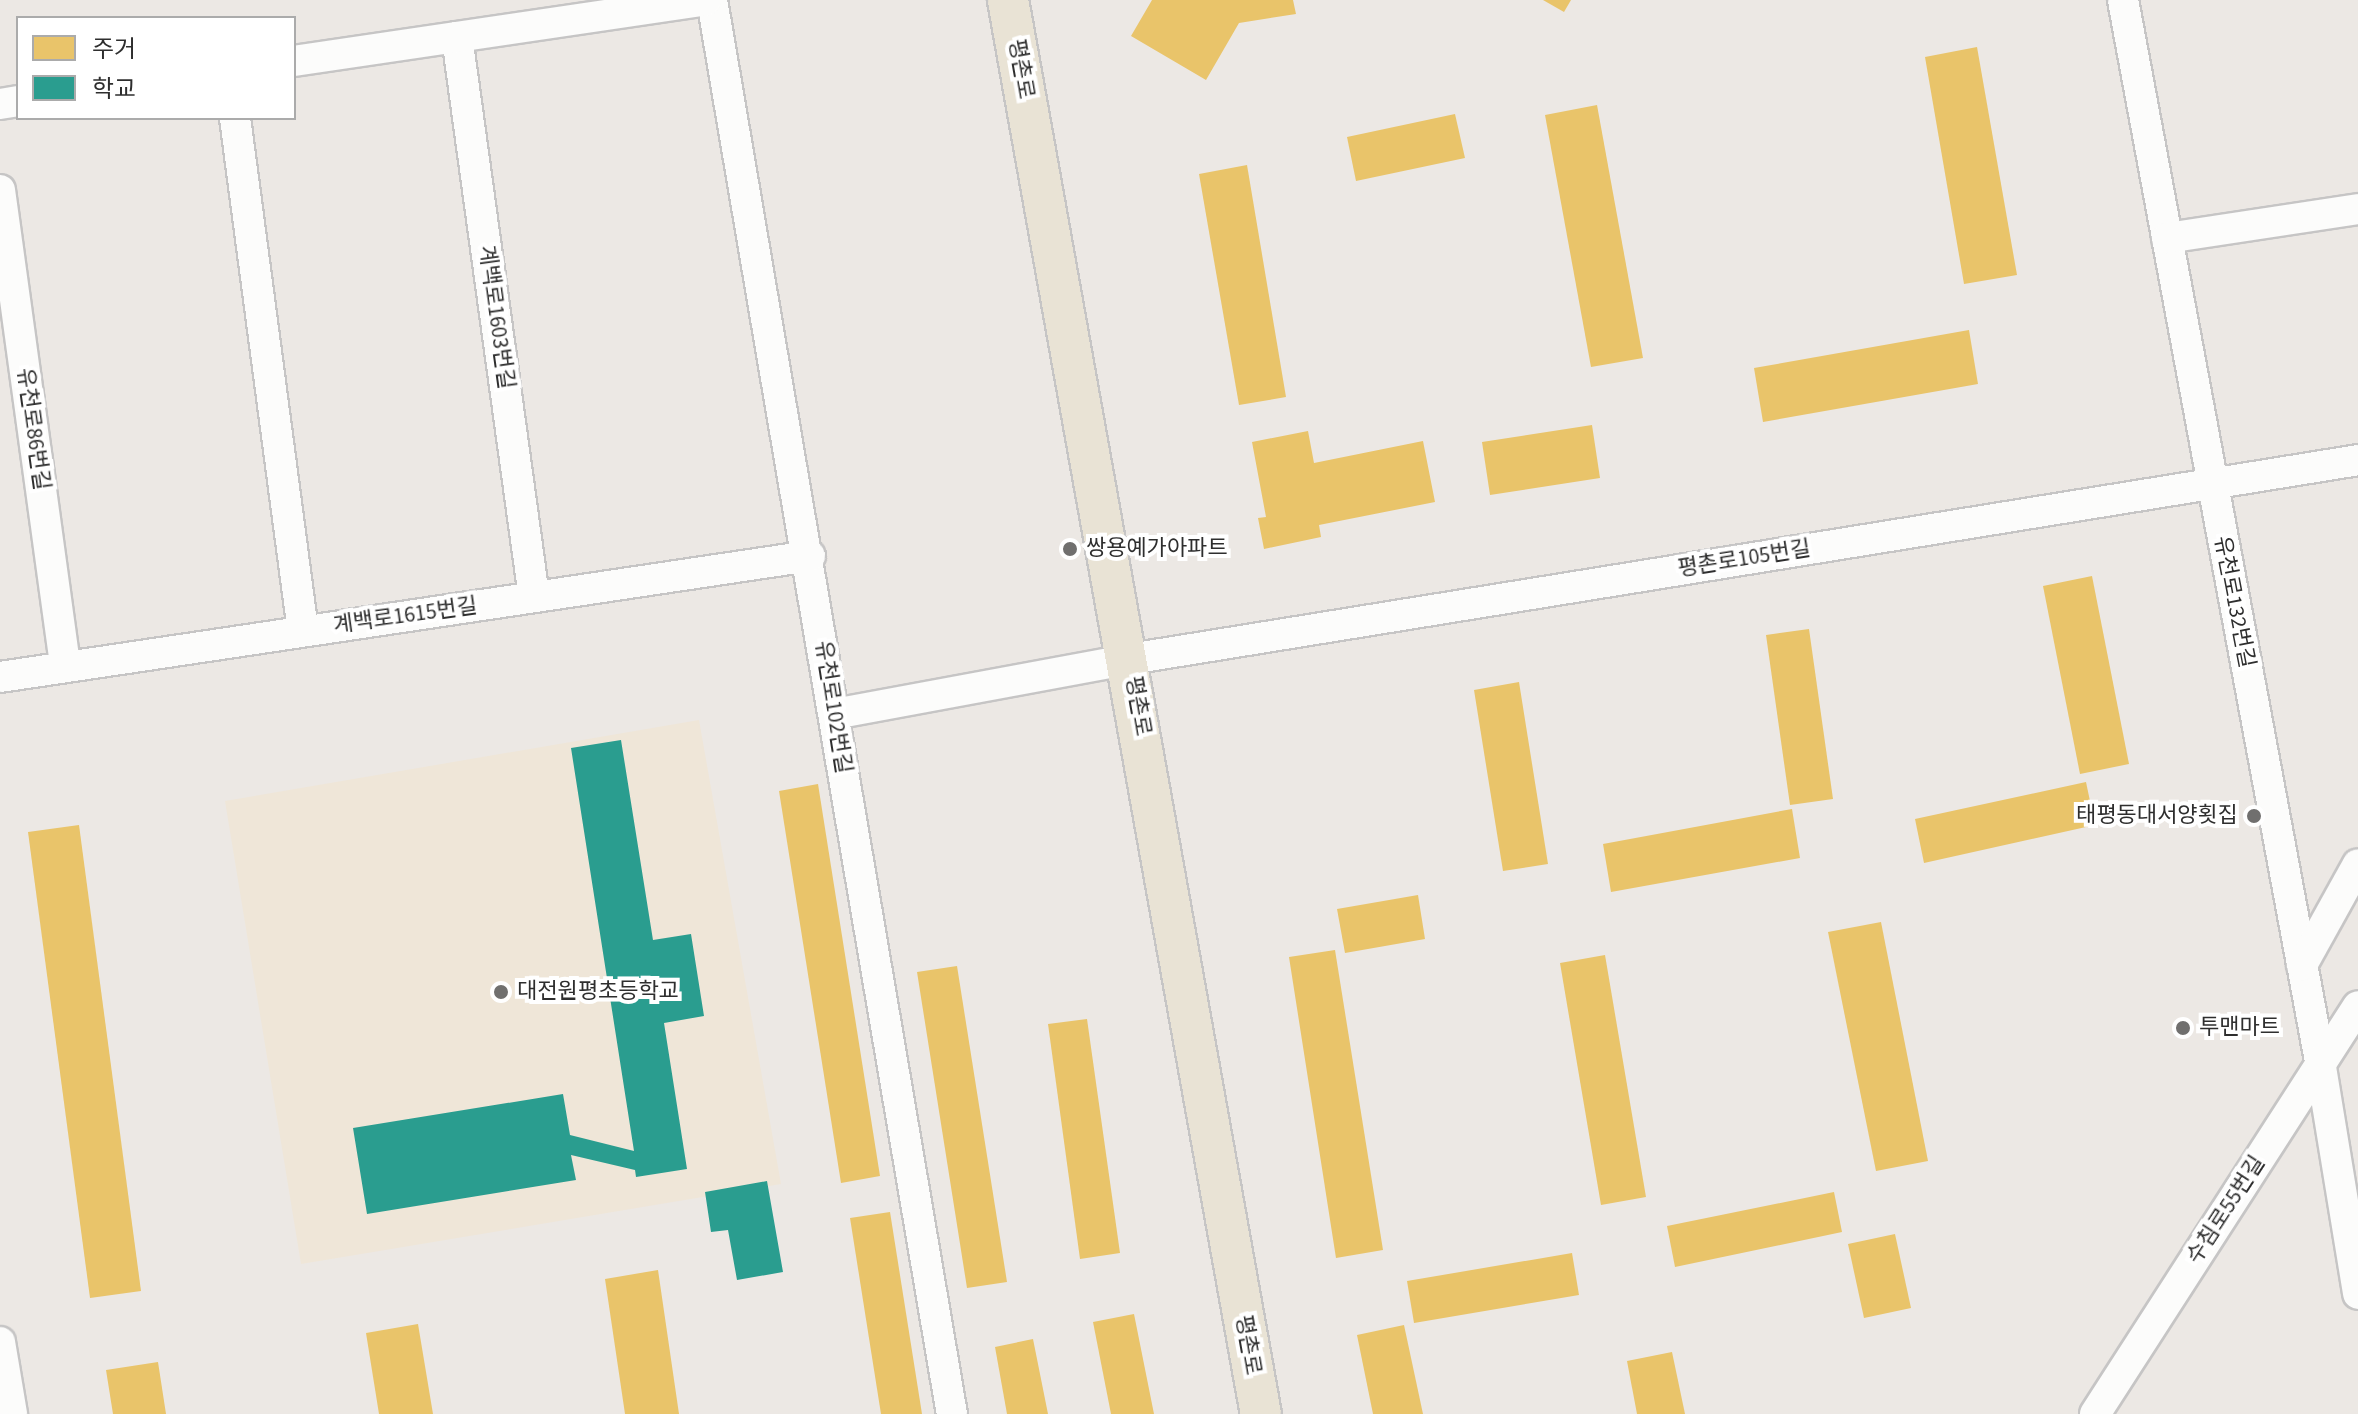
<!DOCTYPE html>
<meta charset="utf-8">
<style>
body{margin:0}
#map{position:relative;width:2358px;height:1414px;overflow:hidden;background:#ece8e4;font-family:"Source Sans 3","Noto Sans KR",sans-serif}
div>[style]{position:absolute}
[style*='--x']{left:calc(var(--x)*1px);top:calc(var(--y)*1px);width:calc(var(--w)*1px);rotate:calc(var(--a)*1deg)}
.education>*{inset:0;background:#efe6d8}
.homes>*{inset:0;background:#e9c46a}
.schools>*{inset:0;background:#2a9d8f}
.roads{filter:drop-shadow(2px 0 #c6c5c5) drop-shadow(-2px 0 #c6c5c5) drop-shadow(0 2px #c6c5c5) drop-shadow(0 -2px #c6c5c5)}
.minor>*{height:30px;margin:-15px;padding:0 15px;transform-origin:15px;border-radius:15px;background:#fcfcfb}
.major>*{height:40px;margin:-20px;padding:0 20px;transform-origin:20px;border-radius:20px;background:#e9e3d5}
.dots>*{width:22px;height:22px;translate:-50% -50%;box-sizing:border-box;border:4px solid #fff;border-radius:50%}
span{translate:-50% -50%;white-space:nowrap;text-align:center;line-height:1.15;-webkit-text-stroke:8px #fff;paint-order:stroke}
.street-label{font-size:22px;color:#2e2e2e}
.poi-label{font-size:22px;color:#2e2e2e}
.left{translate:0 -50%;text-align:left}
.right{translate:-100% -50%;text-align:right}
.legend{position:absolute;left:16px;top:16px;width:280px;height:104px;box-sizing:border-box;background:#fff;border:2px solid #ababab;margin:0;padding:10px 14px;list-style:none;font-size:24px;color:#2e2e2e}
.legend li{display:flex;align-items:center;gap:16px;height:40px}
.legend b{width:40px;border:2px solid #ababab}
</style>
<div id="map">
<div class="education">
<i style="clip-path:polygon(699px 720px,781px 1184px,301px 1264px,225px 801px)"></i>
</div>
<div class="homes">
<i style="clip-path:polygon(1152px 0,1293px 0,1296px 14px,1239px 23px,1206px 80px,1131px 36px)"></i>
<i style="clip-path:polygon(1543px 0,1571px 0,1564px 12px)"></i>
<i style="clip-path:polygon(1977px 47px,2017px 275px,1964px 284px,1925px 57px)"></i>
<i style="clip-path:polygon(1597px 105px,1643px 358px,1591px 367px,1545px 115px)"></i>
<i style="clip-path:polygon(1455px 114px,1465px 158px,1356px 181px,1347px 137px)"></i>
<i style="clip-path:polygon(1247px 165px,1286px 397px,1239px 405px,1199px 174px)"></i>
<i style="clip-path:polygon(1969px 330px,1978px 384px,1763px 422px,1754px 368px)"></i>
<i style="clip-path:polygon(1592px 425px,1600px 478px,1490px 495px,1482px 442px)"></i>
<i style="clip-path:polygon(1308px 431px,1314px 463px,1423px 441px,1435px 502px,1319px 525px,1321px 537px,1264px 549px,1258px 518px,1266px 517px,1252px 442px)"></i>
<i style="clip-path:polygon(2092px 576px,2129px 764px,2080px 774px,2043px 586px)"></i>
<i style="clip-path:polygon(1809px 629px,1833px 799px,1790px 805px,1766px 635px)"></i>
<i style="clip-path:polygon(1519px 682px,1548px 864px,1503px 871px,1474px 690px)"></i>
<i style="clip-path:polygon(2086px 782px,2095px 825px,1924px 863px,1915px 819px)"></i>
<i style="clip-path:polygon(818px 784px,880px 1176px,841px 1183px,779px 791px)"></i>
<i style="clip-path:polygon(1792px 809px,1800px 858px,1611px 892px,1603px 844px)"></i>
<i style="clip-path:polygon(79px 825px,141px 1291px,90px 1298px,28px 832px)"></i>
<i style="clip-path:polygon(1418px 895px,1425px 939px,1345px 953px,1337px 909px)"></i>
<i style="clip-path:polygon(1881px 922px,1928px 1161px,1876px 1171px,1828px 932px)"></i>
<i style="clip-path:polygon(1335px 950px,1383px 1250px,1336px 1258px,1289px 957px)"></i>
<i style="clip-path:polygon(1605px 955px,1646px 1197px,1601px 1205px,1560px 963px)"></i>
<i style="clip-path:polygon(957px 966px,1007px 1282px,967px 1288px,917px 972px)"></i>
<i style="clip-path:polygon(1087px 1019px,1120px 1253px,1080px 1259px,1048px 1024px)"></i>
<i style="clip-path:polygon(1834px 1192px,1842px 1232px,1675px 1267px,1667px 1226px)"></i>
<i style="clip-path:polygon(890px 1212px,922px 1414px,881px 1414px,850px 1218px)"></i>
<i style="clip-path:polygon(1895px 1234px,1911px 1308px,1864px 1318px,1848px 1244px)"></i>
<i style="clip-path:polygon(1572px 1253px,1579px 1295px,1414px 1323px,1407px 1281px)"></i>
<i style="clip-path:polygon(658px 1270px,679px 1414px,625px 1414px,605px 1279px)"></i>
<i style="clip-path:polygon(1134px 1314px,1154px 1414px,1111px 1414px,1093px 1322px)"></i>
<i style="clip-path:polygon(418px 1324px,433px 1414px,379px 1414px,366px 1333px)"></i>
<i style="clip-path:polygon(1404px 1325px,1423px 1414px,1373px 1414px,1357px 1335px)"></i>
<i style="clip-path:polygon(1033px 1339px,1048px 1414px,1007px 1414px,995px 1347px)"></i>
<i style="clip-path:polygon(1672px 1352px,1685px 1414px,1637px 1414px,1627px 1361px)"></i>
<i style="clip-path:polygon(158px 1362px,166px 1414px,113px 1414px,106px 1370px)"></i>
</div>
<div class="schools">
<i style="clip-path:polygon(621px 740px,653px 940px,691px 934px,704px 1016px,664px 1023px,687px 1169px,636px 1177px,635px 1170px,571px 1155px,576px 1180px,367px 1214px,353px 1128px,563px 1094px,570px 1135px,634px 1151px,571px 748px)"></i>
<i style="clip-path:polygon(767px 1181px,783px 1272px,737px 1280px,728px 1230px,711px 1232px,705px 1192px)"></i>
</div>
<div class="roads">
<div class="minor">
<i style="--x:712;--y:0;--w:1434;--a:80.37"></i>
<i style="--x:2123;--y:0;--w:1079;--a:79.48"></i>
<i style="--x:2320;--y:1061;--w:236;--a:80.7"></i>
<i style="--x:457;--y:37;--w:565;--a:82.17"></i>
<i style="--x:294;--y:61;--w:416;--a:-8.4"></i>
<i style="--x:0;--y:104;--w:18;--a:-9"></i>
<i style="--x:235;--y:118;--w:517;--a:82.45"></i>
<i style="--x:0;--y:190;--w:481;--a:82.2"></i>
<i style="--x:2167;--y:238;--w:193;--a:-8.6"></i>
<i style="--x:0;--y:677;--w:819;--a:-8.5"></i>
<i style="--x:834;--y:714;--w:301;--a:-10.5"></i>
<i style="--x:1130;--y:659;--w:1244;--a:-9.2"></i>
<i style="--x:2302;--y:965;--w:115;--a:-61"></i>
<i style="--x:0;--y:1342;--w:73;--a:80.5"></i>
<i style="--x:2095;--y:1414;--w:485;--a:-57.2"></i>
</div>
<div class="major">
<i style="--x:1008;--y:0;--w:1436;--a:79.86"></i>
</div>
</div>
<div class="dots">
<i style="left:1070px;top:549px;background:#706f6e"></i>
<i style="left:2254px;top:816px;background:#706f6e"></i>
<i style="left:501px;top:992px;background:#706f6e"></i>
<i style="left:2183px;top:1028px;background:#706f6e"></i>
</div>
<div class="street-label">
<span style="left:1021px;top:69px;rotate:80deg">평촌로</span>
<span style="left:496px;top:317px;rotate:82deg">계백로1603번길</span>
<span style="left:33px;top:429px;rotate:82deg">유천로86번길</span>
<span style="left:1744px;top:559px;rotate:-9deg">평촌로105번길</span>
<span style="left:2234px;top:602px;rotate:79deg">유천로132번길</span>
<span style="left:405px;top:616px;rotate:-8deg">계백로1615번길</span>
<span style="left:1138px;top:706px;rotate:80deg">평촌로</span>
<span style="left:833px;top:707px;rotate:81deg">유천로102번길</span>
<span style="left:2226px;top:1210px;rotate:-57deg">수침로55번길</span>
<span style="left:1248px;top:1345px;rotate:80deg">평촌로</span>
</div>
<div class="poi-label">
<span class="left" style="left:1086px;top:549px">쌍용예가아파트</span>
<span class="right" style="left:2238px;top:816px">태평동대서양횟집</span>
<span class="left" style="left:517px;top:992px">대전원평초등학교</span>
<span class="left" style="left:2199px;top:1028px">투맨마트</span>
</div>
<ul class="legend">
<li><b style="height:22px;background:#e9c46a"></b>주거</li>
<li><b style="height:22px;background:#2a9d8f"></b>학교</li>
</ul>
</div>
